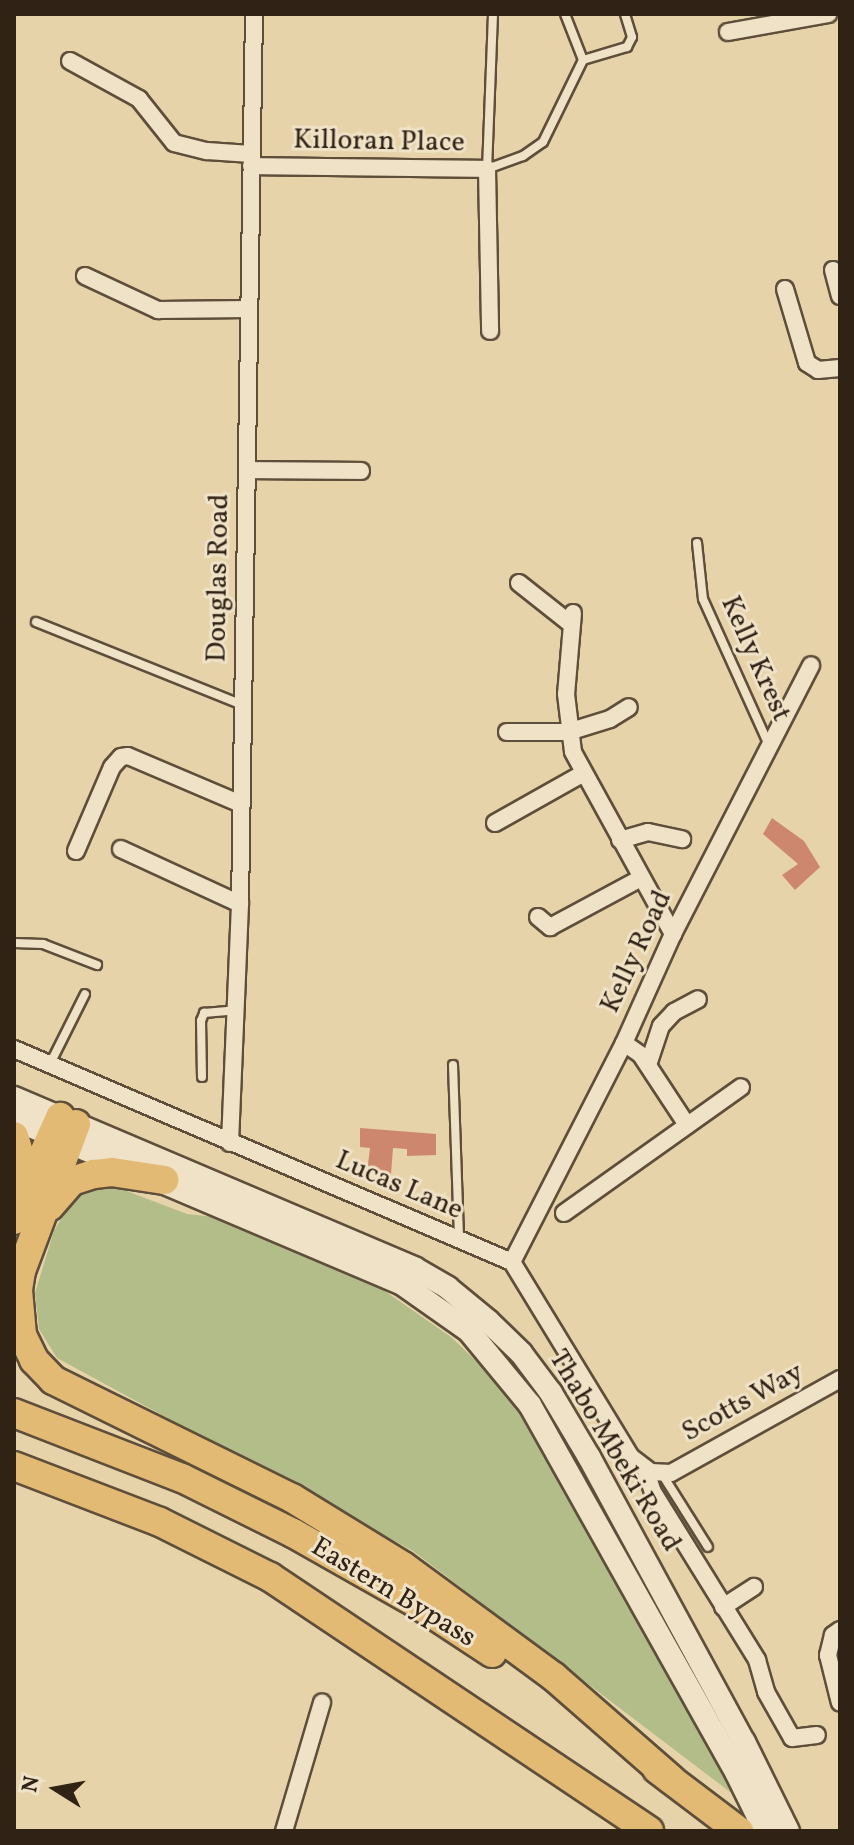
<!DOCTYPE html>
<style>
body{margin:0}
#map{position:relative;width:854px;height:1845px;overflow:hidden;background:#e6d3a9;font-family:Vollkorn,serif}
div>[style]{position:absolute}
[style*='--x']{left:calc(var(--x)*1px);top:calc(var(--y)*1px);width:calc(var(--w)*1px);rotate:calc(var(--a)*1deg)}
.green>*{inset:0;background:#b2bd8a}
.building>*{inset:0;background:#cd876e}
.roads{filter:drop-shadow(2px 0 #5e4e3a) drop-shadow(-2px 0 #5e4e3a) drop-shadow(0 2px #5e4e3a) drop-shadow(0 -2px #5e4e3a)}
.lane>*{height:8px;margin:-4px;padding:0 4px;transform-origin:4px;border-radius:4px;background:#efe2c7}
.street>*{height:16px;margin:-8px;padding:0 8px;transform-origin:8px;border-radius:8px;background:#efe2c7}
.secondary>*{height:22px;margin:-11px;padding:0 11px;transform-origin:11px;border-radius:11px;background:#efe2c7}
.highway>*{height:28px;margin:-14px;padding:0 14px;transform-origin:14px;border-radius:14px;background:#e3ba74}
span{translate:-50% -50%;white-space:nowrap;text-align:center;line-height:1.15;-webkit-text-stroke:6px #efe2c7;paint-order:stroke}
.street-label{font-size:28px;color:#302215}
.frame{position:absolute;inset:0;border:16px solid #302215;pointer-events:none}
.north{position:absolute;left:16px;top:1749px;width:80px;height:80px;-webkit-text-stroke:6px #efe2c7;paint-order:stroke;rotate:281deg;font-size:22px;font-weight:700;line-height:32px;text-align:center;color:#302215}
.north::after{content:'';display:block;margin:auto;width:28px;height:36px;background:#302215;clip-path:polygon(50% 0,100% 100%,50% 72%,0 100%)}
</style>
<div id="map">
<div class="green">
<i style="clip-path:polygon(103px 1182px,187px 1214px,214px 1217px,379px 1287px,451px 1337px,499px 1383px,569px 1485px,738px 1798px,413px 1551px,57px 1358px,39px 1329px,35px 1293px,54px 1231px,78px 1189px)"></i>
</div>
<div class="building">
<i style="clip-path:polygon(772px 818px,804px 841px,820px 867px,795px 890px,782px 875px,798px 864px,763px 834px)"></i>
<i style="clip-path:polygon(360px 1128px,436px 1134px,436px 1155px,407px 1156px,407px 1149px,393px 1148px,391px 1174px,367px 1173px,370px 1148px,360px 1147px)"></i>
</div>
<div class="roads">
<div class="lane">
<i style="--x:493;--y:14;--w:155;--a:92.2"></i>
<i style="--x:487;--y:169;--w:38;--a:-20"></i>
<i style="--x:523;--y:156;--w:24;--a:-35"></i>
<i style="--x:543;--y:142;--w:91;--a:-64"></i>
<i style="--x:583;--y:60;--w:46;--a:-16.5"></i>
<i style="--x:627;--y:47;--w:11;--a:-63"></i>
<i style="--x:632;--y:37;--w:24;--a:-107"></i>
<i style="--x:565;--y:14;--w:49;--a:68.6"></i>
<i style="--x:697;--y:543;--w:56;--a:83.9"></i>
<i style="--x:703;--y:599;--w:160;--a:65.7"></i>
<i style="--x:36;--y:622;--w:222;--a:21.9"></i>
<i style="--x:14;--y:943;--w:29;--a:2"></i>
<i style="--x:43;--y:944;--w:58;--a:21.3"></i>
<i style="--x:50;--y:1064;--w:78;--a:-63.4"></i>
<i style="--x:453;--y:1065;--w:175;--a:88"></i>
<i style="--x:202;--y:1077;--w:56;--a:-91"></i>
<i style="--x:201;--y:1021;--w:9;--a:-69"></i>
<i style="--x:204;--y:1013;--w:32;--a:-5"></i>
<i style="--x:662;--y:1474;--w:86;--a:57.8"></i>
</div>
<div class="street">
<i style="--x:728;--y:32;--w:102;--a:-10.2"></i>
<i style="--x:70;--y:61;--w:79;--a:28.8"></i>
<i style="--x:139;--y:99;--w:56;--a:51.5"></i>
<i style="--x:174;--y:143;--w:34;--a:14"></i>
<i style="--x:207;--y:151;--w:44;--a:3.9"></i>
<i style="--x:251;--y:166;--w:236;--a:0.7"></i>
<i style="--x:487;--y:169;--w:162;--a:88.9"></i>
<i style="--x:833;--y:270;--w:27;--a:75"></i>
<i style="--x:85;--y:276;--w:81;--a:25"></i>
<i style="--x:158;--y:310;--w:91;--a:-0.6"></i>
<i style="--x:785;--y:289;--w:77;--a:73.4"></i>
<i style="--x:807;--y:363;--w:13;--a:32"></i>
<i style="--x:818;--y:370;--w:22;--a:-5"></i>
<i style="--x:247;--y:470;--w:114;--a:0.5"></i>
<i style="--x:519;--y:583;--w:66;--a:38.3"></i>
<i style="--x:573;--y:613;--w:81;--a:94.9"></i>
<i style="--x:566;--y:694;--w:58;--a:83.1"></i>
<i style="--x:573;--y:752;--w:208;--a:61.2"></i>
<i style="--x:507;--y:732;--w:61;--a:0"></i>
<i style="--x:568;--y:732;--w:44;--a:-17.2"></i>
<i style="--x:610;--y:719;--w:22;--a:-32"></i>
<i style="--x:495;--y:823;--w:100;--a:-29.4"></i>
<i style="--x:620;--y:840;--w:29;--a:-16"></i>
<i style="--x:648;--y:832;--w:35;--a:12"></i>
<i style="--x:121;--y:849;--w:131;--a:24.8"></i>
<i style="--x:76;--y:851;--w:91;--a:-66.8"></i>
<i style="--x:112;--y:767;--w:13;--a:-48"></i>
<i style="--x:121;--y:757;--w:7;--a:-8"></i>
<i style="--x:128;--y:756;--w:123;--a:23"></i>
<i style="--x:538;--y:917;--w:16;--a:40"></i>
<i style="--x:550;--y:927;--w:103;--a:-28.3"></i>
<i style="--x:624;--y:1043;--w:21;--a:35"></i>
<i style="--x:641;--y:1055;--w:84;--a:56.7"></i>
<i style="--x:14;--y:1049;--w:542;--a:23.16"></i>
<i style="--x:512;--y:1262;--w:228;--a:58.6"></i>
<i style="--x:631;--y:1457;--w:25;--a:37"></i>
<i style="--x:651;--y:1472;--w:20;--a:3"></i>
<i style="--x:671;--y:1473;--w:193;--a:-29.1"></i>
<i style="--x:648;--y:1065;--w:41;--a:-71.6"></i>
<i style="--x:661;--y:1026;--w:19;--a:-47"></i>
<i style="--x:674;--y:1012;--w:27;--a:-28"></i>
<i style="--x:230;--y:1143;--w:239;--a:-87.6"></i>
<i style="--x:240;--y:904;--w:890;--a:-89.1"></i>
<i style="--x:564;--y:1213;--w:217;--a:-35.4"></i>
<i style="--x:512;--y:1262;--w:246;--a:-62.9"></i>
<i style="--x:624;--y:1043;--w:120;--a:-65.8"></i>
<i style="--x:673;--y:934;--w:302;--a:-62.8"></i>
<i style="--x:645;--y:1468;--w:25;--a:72"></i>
<i style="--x:653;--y:1492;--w:198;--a:58.2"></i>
<i style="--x:757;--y:1660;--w:33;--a:74"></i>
<i style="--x:766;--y:1692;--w:53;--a:60.5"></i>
<i style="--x:792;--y:1738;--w:25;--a:-7"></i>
<i style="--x:723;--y:1607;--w:37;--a:-33"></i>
<i style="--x:840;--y:1630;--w:9;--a:144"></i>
<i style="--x:833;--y:1635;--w:21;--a:104"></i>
<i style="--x:828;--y:1655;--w:49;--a:76"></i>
<i style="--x:284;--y:1831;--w:134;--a:-73.5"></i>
</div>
<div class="secondary">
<i style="--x:14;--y:1098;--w:435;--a:23"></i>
<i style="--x:414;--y:1268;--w:39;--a:30"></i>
<i style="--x:448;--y:1288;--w:52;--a:39.5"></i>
<i style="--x:488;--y:1321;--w:46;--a:44.1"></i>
<i style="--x:521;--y:1353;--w:50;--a:53.1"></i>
<i style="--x:551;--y:1393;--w:74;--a:59.3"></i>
<i style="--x:589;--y:1457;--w:324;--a:61.5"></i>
<i style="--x:744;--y:1742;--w:99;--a:63.7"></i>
<i style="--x:14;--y:1119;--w:420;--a:23"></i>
<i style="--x:401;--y:1283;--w:83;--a:35.2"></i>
<i style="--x:469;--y:1331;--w:96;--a:50.5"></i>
<i style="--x:530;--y:1405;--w:423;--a:60.7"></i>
<i style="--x:737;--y:1774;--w:64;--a:63.8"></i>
</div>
<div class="highway">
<i style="--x:76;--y:1124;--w:157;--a:110.5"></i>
<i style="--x:21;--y:1271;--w:19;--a:99"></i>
<i style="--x:18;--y:1290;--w:45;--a:84.9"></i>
<i style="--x:22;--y:1335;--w:28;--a:64"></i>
<i style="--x:34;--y:1360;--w:28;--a:46"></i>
<i style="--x:53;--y:1380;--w:267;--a:26.3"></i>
<i style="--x:292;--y:1498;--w:130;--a:31.5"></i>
<i style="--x:403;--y:1566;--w:187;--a:36.3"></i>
<i style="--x:554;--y:1677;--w:155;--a:41.1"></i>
<i style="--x:14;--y:1136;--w:31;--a:73"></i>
<i style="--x:23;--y:1166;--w:22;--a:98"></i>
<i style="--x:50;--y:1206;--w:33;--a:-49"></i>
<i style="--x:72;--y:1181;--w:23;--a:-18"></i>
<i style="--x:94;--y:1174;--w:18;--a:-6"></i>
<i style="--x:112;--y:1172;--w:53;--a:8.7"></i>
<i style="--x:14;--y:1220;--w:113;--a:-65.9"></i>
<i style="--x:14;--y:1413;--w:180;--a:21.2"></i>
<i style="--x:182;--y:1478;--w:124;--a:26.4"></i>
<i style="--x:293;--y:1533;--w:142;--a:29.6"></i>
<i style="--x:416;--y:1603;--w:91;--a:33.3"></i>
<i style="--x:14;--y:1466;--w:156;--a:21"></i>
<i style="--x:160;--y:1522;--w:123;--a:26.6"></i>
<i style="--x:270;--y:1577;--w:456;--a:33.8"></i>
<i style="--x:657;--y:1769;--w:103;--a:37.1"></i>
</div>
</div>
<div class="street-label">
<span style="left:379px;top:142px;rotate:1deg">Killoran Place</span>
<span style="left:219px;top:578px;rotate:-89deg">Douglas Road</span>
<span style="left:755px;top:659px;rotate:66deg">Kelly Krest</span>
<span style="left:637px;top:952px;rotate:-65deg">Kelly Road</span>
<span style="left:399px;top:1186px;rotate:23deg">Lucas Lane</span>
<span style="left:743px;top:1403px;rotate:-29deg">Scotts Way</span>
<span style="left:614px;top:1451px;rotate:59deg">Thabo Mbeki Road</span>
<span style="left:393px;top:1593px;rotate:31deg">Eastern Bypass</span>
</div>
<div class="frame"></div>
<div class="north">N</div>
</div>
